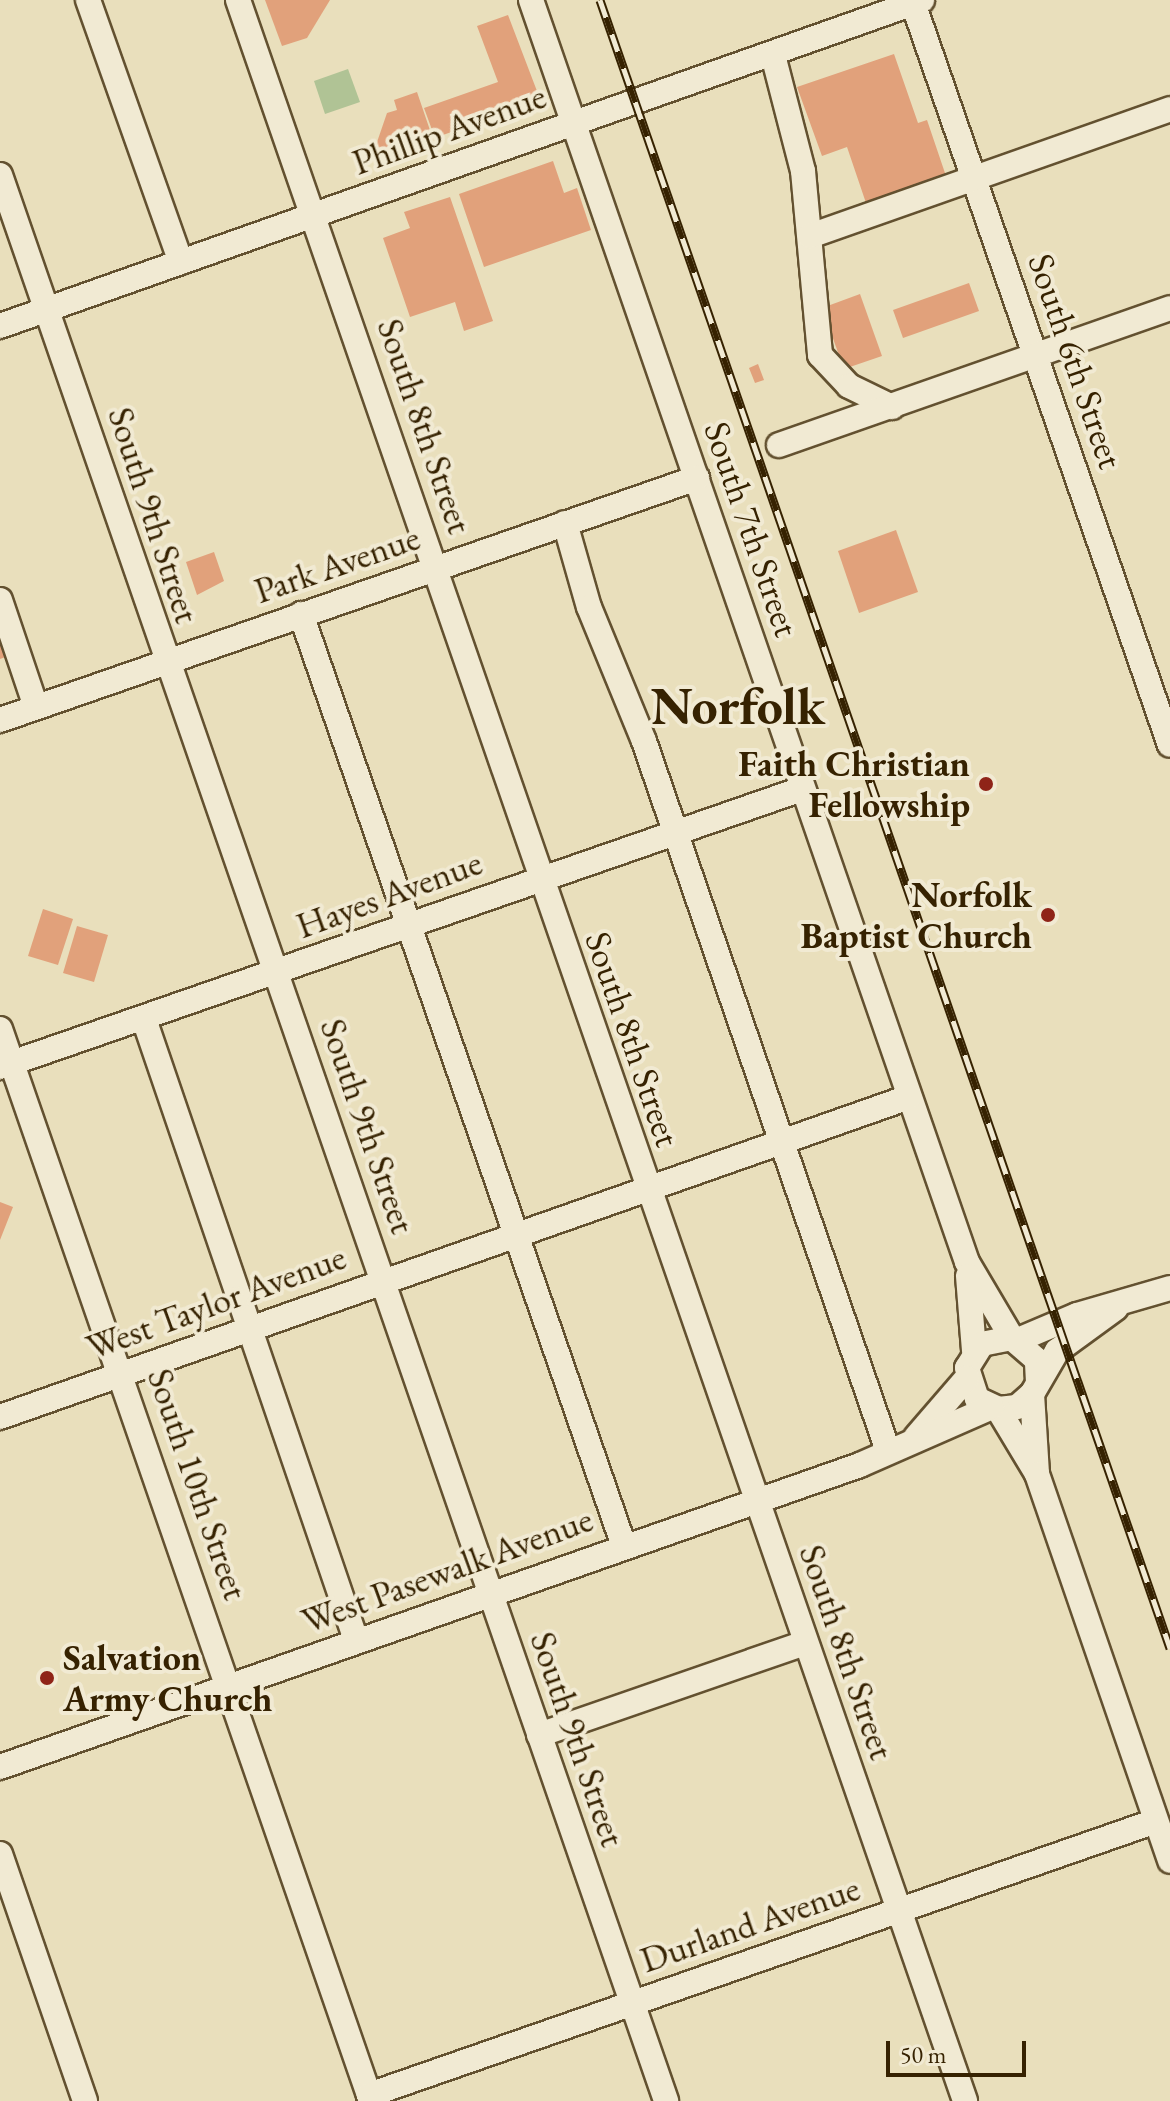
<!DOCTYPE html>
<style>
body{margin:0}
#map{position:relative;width:1170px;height:2101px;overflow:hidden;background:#e9dfbc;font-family:"EB Garamond",serif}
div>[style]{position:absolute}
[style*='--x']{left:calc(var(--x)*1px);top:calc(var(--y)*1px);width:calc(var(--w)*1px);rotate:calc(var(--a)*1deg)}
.green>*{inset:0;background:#b0c395}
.building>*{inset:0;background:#e1a17b}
.roads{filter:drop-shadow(2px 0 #635130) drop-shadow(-2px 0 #635130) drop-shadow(0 2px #635130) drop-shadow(0 -2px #635130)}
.minor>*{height:24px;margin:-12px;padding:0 12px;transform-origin:12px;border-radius:12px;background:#f1ead3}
.rail>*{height:9px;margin-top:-4.5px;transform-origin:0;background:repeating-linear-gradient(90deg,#f1ead3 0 18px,#362201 0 36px);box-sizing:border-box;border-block:2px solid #362201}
.dots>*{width:22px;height:22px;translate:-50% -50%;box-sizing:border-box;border:4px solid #f1ead3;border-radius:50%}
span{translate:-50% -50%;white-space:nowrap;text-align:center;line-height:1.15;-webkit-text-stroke:8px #f1ead3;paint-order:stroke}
.street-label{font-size:36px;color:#362201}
.poi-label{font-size:36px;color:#362201;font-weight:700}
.right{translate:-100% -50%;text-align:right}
.left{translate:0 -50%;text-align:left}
.town-label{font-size:52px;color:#362201;font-weight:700}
.scale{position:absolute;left:886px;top:2041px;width:140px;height:36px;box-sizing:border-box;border:4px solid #362201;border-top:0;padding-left:10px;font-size:24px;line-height:28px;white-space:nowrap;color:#362201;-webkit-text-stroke:6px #f1ead3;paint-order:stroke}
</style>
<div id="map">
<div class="green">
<i style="clip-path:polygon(348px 69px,360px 102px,325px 114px,314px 81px)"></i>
</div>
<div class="building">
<i style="clip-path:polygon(265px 0,330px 0,307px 38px,282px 46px)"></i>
<i style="clip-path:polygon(508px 15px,540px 99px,435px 138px,424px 108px,498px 82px,477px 26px)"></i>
<i style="clip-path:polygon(894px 54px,918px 123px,927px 120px,946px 176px,866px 203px,847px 147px,822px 156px,797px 87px)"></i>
<i style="clip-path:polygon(417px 92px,434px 142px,381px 160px,376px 145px,387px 113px,397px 110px,394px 100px)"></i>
<i style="clip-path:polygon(553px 161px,564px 193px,577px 188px,591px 230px,484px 267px,459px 194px)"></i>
<i style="clip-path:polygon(450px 197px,493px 321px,464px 331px,455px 302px,410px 317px,383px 238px,410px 228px,404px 212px)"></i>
<i style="clip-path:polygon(969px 283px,979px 311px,903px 338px,893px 310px)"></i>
<i style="clip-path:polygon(860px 294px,882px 356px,844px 369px,822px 308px)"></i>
<i style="clip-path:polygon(758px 364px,764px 380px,755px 383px,749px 368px)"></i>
<i style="clip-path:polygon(896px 530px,918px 592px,859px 613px,838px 551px)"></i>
<i style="clip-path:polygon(214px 552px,224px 581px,197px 595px,186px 562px)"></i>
<i style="clip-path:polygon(0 608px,17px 653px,0 659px)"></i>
<i style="clip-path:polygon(43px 909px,73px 919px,58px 965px,28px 956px)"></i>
<i style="clip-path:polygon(77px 926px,108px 935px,94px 982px,63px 973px)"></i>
<i style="clip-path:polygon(0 1202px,13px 1207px,0 1240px)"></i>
</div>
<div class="roads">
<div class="minor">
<i style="--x:88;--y:0;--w:278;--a:70.5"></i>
<i style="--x:238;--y:0;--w:2223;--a:70.91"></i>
<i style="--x:531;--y:0;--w:1335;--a:70.94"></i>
<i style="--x:967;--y:1262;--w:88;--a:59.4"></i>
<i style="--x:912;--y:0;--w:788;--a:70.9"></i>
<i style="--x:773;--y:55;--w:120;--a:75.5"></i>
<i style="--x:803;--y:171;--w:185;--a:84.7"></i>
<i style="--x:820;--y:355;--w:42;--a:46.9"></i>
<i style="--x:849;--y:386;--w:48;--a:26"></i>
<i style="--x:0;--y:175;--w:2038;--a:70.92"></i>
<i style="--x:810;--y:236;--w:382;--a:-19.4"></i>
<i style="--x:0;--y:326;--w:978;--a:-19.47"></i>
<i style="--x:779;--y:445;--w:414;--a:-19.3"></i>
<i style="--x:565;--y:523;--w:87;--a:74.1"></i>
<i style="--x:589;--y:607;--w:145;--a:67.7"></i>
<i style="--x:644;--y:741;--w:751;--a:71.03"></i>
<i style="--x:0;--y:600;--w:113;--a:71.4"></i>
<i style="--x:301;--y:614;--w:986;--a:70.89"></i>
<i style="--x:0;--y:720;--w:738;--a:-19.15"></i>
<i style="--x:144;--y:1019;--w:656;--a:71.15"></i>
<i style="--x:0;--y:1029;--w:1134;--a:70.91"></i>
<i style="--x:0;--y:1067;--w:849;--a:-19.12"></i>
<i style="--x:968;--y:1276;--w:75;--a:85.4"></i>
<i style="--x:1018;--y:1340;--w:64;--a:-23"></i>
<i style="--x:1077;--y:1315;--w:97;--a:-16.2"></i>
<i style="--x:1038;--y:1382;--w:22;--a:-93"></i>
<i style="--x:1037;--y:1360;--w:33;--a:-139"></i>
<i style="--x:1012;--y:1338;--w:31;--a:169"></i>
<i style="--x:982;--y:1344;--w:28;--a:122"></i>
<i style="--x:967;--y:1368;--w:33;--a:72"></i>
<i style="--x:977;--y:1399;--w:23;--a:25"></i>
<i style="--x:998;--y:1409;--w:19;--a:-6"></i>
<i style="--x:1017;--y:1407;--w:20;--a:-41"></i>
<i style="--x:1032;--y:1394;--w:50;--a:-59.8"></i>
<i style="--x:1057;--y:1351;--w:73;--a:-36.1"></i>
<i style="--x:1032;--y:1394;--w:80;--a:86.4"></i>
<i style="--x:998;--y:1409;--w:76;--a:59"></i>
<i style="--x:1037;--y:1474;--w:409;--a:71"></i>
<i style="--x:0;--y:1417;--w:964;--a:-19.39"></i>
<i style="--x:916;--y:1437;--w:78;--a:-49.2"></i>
<i style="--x:539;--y:1735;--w:281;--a:-19.1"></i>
<i style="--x:0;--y:1767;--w:911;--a:-19.35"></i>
<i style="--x:860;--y:1465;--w:144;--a:-23.7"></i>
<i style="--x:0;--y:1854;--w:261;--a:71"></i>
<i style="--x:369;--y:2095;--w:833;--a:-19.2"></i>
</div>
</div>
<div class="rail">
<i style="--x:600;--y:0;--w:1744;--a:70.92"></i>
</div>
<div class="dots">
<i style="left:986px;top:784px;background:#8f2418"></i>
<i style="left:1048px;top:915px;background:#8f2418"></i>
<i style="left:47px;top:1678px;background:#8f2418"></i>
</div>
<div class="street-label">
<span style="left:449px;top:129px;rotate:-20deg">Phillip Avenue</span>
<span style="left:1076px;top:361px;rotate:71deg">South 6th Street</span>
<span style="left:425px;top:426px;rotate:71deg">South 8th Street</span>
<span style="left:154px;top:515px;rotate:72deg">South 9th Street</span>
<span style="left:752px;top:529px;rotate:71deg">South 7th Street</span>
<span style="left:337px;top:564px;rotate:-19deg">Park Avenue</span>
<span style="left:389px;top:894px;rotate:-20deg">Hayes Avenue</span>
<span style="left:633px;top:1039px;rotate:71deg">South 8th Street</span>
<span style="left:368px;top:1126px;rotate:71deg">South 9th Street</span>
<span style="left:216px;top:1302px;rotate:-20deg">West Taylor Avenue</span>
<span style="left:198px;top:1484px;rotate:71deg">South 10th Street</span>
<span style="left:447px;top:1570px;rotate:-20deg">West Pasewalk Avenue</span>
<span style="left:847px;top:1652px;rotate:71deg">South 8th Street</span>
<span style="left:578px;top:1739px;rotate:71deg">South 9th Street</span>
<span style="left:750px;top:1924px;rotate:-19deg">Durland Avenue</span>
</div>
<div class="poi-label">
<span class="right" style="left:970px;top:784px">Faith Christian<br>Fellowship</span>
<span class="right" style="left:1032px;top:915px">Norfolk<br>Baptist Church</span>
<span class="left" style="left:63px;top:1678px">Salvation<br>Army Church</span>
</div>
<div class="town-label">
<span style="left:738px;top:706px">Norfolk</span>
</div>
<div class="scale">50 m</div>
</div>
